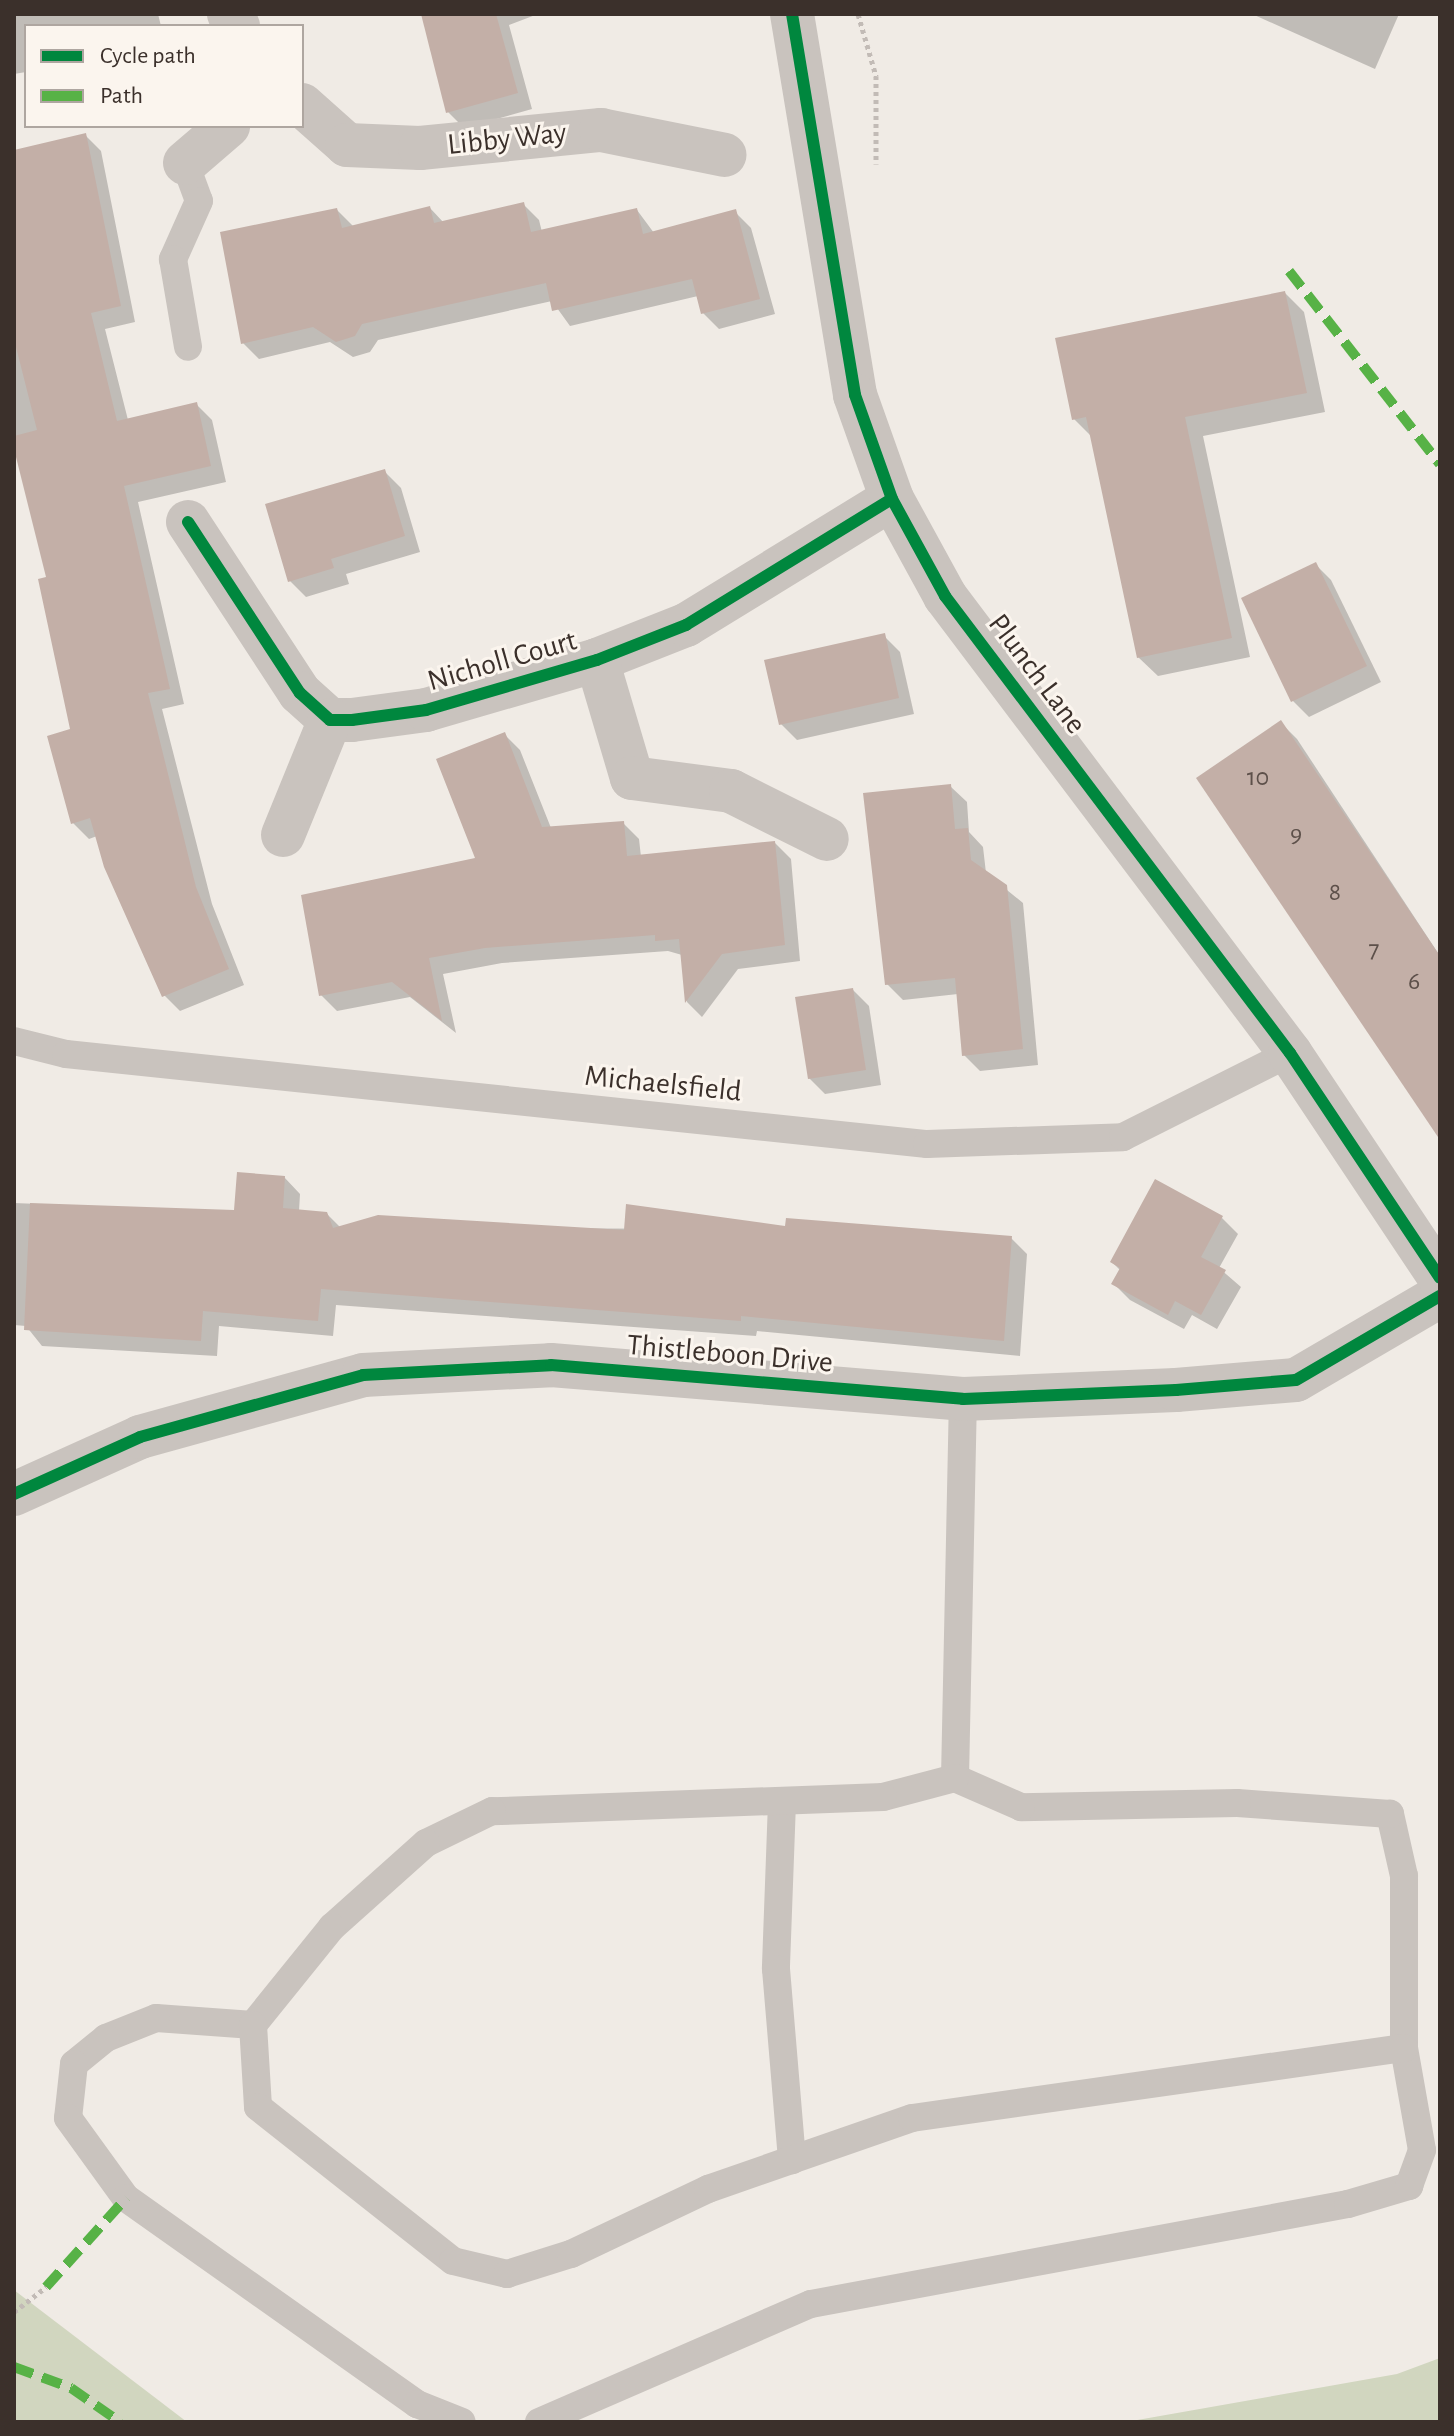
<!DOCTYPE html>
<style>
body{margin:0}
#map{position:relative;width:1454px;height:2436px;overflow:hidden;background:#f0ebe5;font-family:"Alegreya Sans",sans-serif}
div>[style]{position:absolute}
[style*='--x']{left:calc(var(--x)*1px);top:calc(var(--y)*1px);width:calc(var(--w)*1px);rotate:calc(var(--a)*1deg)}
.green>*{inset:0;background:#d1d6bf}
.shadow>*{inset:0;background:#0003}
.building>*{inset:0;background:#c3afa7}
.path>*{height:5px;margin-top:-2.5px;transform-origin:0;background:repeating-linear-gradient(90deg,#c2bbb6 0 4px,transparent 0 8px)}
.service>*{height:28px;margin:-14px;padding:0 14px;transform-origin:14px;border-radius:14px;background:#c9c3be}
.minor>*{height:44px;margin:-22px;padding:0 22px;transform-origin:22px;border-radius:22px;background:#c9c3be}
.tertiary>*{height:44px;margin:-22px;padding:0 22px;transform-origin:22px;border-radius:22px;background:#c9c3be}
.quiet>*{height:10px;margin-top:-5px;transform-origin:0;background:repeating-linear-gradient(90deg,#57b246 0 20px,transparent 0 30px)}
.cycleway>*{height:12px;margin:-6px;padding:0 6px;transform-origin:6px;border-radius:6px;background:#00873e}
span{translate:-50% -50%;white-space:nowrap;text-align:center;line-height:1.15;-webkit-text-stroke:6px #fbf5ee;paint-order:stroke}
.number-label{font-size:26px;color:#5d504a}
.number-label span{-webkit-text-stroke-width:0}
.street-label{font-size:30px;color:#3b302b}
.frame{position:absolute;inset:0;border:16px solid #3b302b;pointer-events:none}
.legend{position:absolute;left:24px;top:24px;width:280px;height:104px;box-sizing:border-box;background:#fbf5ee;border:2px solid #aea6a0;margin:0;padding:10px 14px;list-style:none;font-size:24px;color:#3b302b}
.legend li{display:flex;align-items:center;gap:16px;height:40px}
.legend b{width:40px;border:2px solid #aea6a0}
</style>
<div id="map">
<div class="green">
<i style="clip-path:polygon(14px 2290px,187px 2422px,14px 2422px)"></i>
<i style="clip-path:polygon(1440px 2358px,1440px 2422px,1126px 2422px,1397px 2374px)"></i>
</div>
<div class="shadow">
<i style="clip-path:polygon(14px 14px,158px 14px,161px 26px,26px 26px,26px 72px,14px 74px)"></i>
<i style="clip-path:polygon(422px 14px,538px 14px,509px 25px,532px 109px,464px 128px,448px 112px)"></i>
<i style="clip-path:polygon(1252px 14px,1399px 14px,1375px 69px)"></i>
<i style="clip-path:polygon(85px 135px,101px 151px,135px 322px,105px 329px,128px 420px,196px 404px,212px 420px,226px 482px,138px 502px,184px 704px,162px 709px,212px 904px,244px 985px,180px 1011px,164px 995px,97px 836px,89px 839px,73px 823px,73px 731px,48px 579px,14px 440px,14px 153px)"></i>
<i style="clip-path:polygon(523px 204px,539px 220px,542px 232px,637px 210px,654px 233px,735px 212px,751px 228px,775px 314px,719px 329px,703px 313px,698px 296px,570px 326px,552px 301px,378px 340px,370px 352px,353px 357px,330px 342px,259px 359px,243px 343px,337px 210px,353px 226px,430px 208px,444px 223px)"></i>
<i style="clip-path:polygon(1285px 293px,1304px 312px,1325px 412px,1203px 436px,1250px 657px,1158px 676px,1138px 657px,1093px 438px,1074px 419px)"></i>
<i style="clip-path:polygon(385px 472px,401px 488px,420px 552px,346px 574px,349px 584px,306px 597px,290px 581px)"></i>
<i style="clip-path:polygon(1315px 564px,1331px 580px,1381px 682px,1309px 717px,1293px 701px)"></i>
<i style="clip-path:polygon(884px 636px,900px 652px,914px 714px,797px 740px,781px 724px)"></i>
<i style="clip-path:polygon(1281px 723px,1297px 739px,1440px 956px,1440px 1140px)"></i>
<i style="clip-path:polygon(504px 734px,520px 750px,551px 828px,623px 823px,639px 839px,641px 857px,775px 843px,791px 859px,800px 961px,738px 969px,702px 1017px,687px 1002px,682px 955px,668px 951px,502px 963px,443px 974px,456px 1033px,410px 997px,337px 1011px,321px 995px,478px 860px)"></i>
<i style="clip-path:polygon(950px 786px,967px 802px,969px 832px,983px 847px,986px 873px,1023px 903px,1038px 1065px,980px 1071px,964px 1055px,958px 994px,903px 1000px,887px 984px)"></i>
<i style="clip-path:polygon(853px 990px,869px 1006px,881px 1085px,825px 1094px,809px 1078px)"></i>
<i style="clip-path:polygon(284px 1177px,300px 1194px,299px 1211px,326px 1213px,341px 1228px,787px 1229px,1011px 1238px,1027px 1254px,1020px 1356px,757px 1331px,756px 1336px,336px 1305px,333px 1336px,219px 1326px,217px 1356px,42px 1346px,26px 1326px,14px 1325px,14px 1203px,236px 1212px)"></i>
<i style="clip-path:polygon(1222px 1218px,1238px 1234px,1219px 1268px,1241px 1287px,1217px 1329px,1192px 1315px,1184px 1329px,1130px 1300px,1114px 1284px,1121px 1271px,1112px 1262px)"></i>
</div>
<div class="building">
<i style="clip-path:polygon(421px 14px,496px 14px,518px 93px,446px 113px)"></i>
<i style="clip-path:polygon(86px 133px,121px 306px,91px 313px,117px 421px,197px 402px,211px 466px,124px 486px,170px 689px,148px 693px,196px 887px,229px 969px,162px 997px,104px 867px,90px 818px,71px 824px,47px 736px,70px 729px,38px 579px,46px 577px,14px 449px,14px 436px,37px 430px,14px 339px,14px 150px)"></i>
<i style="clip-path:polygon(524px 202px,531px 232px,637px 208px,643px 234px,736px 209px,760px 299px,701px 314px,692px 279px,552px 311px,546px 283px,362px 324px,355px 336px,336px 342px,313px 327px,241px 344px,220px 232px,337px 208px,342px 228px,430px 206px,434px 223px)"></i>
<i style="clip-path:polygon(1285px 291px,1307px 393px,1185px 417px,1232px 638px,1137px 658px,1086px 417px,1072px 420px,1055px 338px)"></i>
<i style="clip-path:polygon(385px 469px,405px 536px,331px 559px,334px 568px,288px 582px,265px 504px)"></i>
<i style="clip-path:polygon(1316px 562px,1367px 666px,1291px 702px,1241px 598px)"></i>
<i style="clip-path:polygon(885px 633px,899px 698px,779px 725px,764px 660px)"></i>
<i style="clip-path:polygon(1281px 720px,1440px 956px,1440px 1140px,1196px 778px)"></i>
<i style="clip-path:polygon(505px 732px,542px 827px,624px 821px,627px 856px,775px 841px,785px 945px,722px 954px,685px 1003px,679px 939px,655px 941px,655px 935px,485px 948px,429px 958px,442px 1021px,392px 982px,319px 996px,301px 895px,475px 858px,436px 759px)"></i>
<i style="clip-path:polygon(951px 784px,955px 829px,968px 828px,971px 860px,1007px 885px,1023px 1049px,962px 1056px,955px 978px,885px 985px,863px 793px)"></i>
<i style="clip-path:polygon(853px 988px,866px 1070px,808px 1079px,795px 997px)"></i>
<i style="clip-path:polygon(237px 1172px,285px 1176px,283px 1208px,327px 1212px,333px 1228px,378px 1215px,624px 1230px,626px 1204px,785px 1226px,786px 1218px,1012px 1236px,1004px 1341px,741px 1316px,741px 1321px,321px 1289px,318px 1321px,203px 1311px,201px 1341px,24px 1330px,30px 1203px,234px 1210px)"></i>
<i style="clip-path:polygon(1155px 1179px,1223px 1216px,1201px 1257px,1226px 1270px,1201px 1315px,1175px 1301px,1168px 1315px,1111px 1284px,1120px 1268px,1110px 1262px)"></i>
</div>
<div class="path">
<i style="--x:858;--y:14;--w:65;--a:73.8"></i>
<i style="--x:876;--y:76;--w:88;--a:90"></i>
<i style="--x:14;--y:2312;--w:41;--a:-38"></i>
</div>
<div class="service">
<i style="--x:185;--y:163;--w:40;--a:69.8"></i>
<i style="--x:199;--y:201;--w:64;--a:114.1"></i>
<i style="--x:173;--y:259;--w:89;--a:80.3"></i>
<i style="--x:14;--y:1041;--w:54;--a:14"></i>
<i style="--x:66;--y:1054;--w:866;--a:5.97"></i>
<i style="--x:927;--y:1144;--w:196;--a:-2"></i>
<i style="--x:1123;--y:1137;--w:187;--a:-26.7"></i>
<i style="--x:955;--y:1778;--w:379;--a:-88.8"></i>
<i style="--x:782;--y:1802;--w:167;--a:92.1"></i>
<i style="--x:776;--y:1969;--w:192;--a:85.2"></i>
<i style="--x:253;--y:2025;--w:97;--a:-175.9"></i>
<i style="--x:156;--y:2018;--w:54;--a:158.2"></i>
<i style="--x:106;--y:2038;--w:41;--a:140.9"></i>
<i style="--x:74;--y:2064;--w:54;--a:96.3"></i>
<i style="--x:68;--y:2118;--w:99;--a:54.1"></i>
<i style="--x:126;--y:2198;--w:357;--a:35.3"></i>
<i style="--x:417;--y:2404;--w:48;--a:21.8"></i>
<i style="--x:539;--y:2422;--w:296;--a:-23.5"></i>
<i style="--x:811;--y:2304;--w:546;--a:-10.55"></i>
<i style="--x:1348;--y:2204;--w:64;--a:-16.4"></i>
<i style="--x:1409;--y:2186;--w:38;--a:-70"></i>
<i style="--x:1422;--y:2150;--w:104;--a:-100"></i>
<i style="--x:1404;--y:2048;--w:172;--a:-90"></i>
<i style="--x:1404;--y:1876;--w:64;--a:-102.7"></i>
<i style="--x:1390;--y:1814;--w:153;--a:-175.9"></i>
<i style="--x:1237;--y:1803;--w:216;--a:178.9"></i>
<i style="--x:1021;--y:1807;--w:72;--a:-156.3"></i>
<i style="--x:955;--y:1778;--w:74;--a:165.2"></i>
<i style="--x:883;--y:1797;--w:391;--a:177.9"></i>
<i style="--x:492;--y:1811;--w:73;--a:154.1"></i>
<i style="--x:426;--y:1843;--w:126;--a:138.2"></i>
<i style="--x:332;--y:1927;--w:126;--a:128.9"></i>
<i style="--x:253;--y:2025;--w:82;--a:86.5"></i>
<i style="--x:258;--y:2107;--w:248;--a:38.3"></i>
<i style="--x:453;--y:2261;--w:56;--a:13.5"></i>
<i style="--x:507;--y:2274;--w:67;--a:-17.4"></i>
<i style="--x:571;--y:2254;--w:152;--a:-25.4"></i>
<i style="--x:708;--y:2189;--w:216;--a:-19.2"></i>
<i style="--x:912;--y:2118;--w:497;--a:-8.1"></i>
</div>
<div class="minor">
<i style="--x:229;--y:14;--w:15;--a:53"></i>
<i style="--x:302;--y:105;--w:60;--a:41.6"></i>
<i style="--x:347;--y:145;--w:73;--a:2.4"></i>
<i style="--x:420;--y:148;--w:182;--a:-5.7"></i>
<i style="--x:601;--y:130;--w:126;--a:11.4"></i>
<i style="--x:185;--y:163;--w:57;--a:-40.7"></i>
<i style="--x:188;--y:522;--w:204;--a:56.8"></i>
<i style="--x:300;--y:693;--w:40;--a:42"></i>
<i style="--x:330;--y:720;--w:22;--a:0"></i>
<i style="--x:352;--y:720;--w:75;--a:-7.7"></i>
<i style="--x:426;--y:710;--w:178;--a:-16.3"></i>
<i style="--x:597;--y:660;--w:96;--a:-21.5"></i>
<i style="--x:686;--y:625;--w:241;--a:-31.5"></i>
<i style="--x:597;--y:660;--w:123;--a:73.5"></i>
<i style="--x:632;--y:778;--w:100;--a:7.5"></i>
<i style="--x:731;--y:791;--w:107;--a:26.6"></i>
<i style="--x:283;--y:835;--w:124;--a:-67.8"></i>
<i style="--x:14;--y:1494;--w:138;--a:-24.3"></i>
<i style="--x:140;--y:1437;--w:231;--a:-15.5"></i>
<i style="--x:363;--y:1375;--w:188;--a:-3"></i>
<i style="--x:551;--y:1365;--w:413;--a:4.7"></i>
<i style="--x:963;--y:1399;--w:213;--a:-2.4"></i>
<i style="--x:1176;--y:1390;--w:120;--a:-4.8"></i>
<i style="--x:1296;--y:1380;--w:167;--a:-30.3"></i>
</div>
<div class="tertiary">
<i style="--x:792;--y:14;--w:386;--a:80.6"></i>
<i style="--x:855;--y:395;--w:110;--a:70.4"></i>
<i style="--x:892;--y:499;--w:111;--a:61.3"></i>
<i style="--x:945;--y:596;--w:573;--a:52.95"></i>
<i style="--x:1290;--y:1053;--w:270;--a:56.3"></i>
</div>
<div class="quiet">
<i style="--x:1289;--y:271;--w:245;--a:52"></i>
<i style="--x:46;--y:2287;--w:120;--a:-48"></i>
<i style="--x:14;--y:2367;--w:61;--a:20.2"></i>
<i style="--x:71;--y:2388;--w:60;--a:34.8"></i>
</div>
<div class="cycleway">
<i style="--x:792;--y:14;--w:386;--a:80.6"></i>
<i style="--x:855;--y:395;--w:110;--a:70.4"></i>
<i style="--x:892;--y:499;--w:111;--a:61.3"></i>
<i style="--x:945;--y:596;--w:573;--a:52.95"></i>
<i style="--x:1290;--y:1053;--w:270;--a:56.3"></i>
<i style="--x:188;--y:522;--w:204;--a:56.8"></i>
<i style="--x:300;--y:693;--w:40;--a:42"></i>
<i style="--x:330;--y:720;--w:22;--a:0"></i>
<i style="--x:352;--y:720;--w:75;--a:-7.7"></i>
<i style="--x:426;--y:710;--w:178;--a:-16.3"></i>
<i style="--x:597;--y:660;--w:96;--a:-21.5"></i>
<i style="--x:686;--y:625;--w:241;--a:-31.5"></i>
<i style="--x:14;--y:1494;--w:138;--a:-24.3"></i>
<i style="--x:140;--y:1437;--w:231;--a:-15.5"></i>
<i style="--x:363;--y:1375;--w:188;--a:-3"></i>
<i style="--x:551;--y:1365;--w:413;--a:4.7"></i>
<i style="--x:963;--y:1399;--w:213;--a:-2.4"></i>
<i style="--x:1176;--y:1390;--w:120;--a:-4.8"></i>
<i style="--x:1296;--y:1380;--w:167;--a:-30.3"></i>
</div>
<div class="number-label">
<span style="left:1258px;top:778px">10</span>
<span style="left:1296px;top:835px">9</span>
<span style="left:1335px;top:893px">8</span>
<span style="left:1374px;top:950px">7</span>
<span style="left:1414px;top:982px">6</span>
</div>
<div class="street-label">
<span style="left:507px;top:139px;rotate:-6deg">Libby Way</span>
<span style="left:502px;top:661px;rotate:-16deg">Nicholl Court</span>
<span style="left:1037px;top:674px;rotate:53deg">Plunch Lane</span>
<span style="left:663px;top:1084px;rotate:6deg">Michaelsfield</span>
<span style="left:730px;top:1354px;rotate:5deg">Thistleboon Drive</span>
</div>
<div class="frame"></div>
<ul class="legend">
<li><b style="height:10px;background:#00873e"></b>Cycle path</li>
<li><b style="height:10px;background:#57b246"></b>Path</li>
</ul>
</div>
